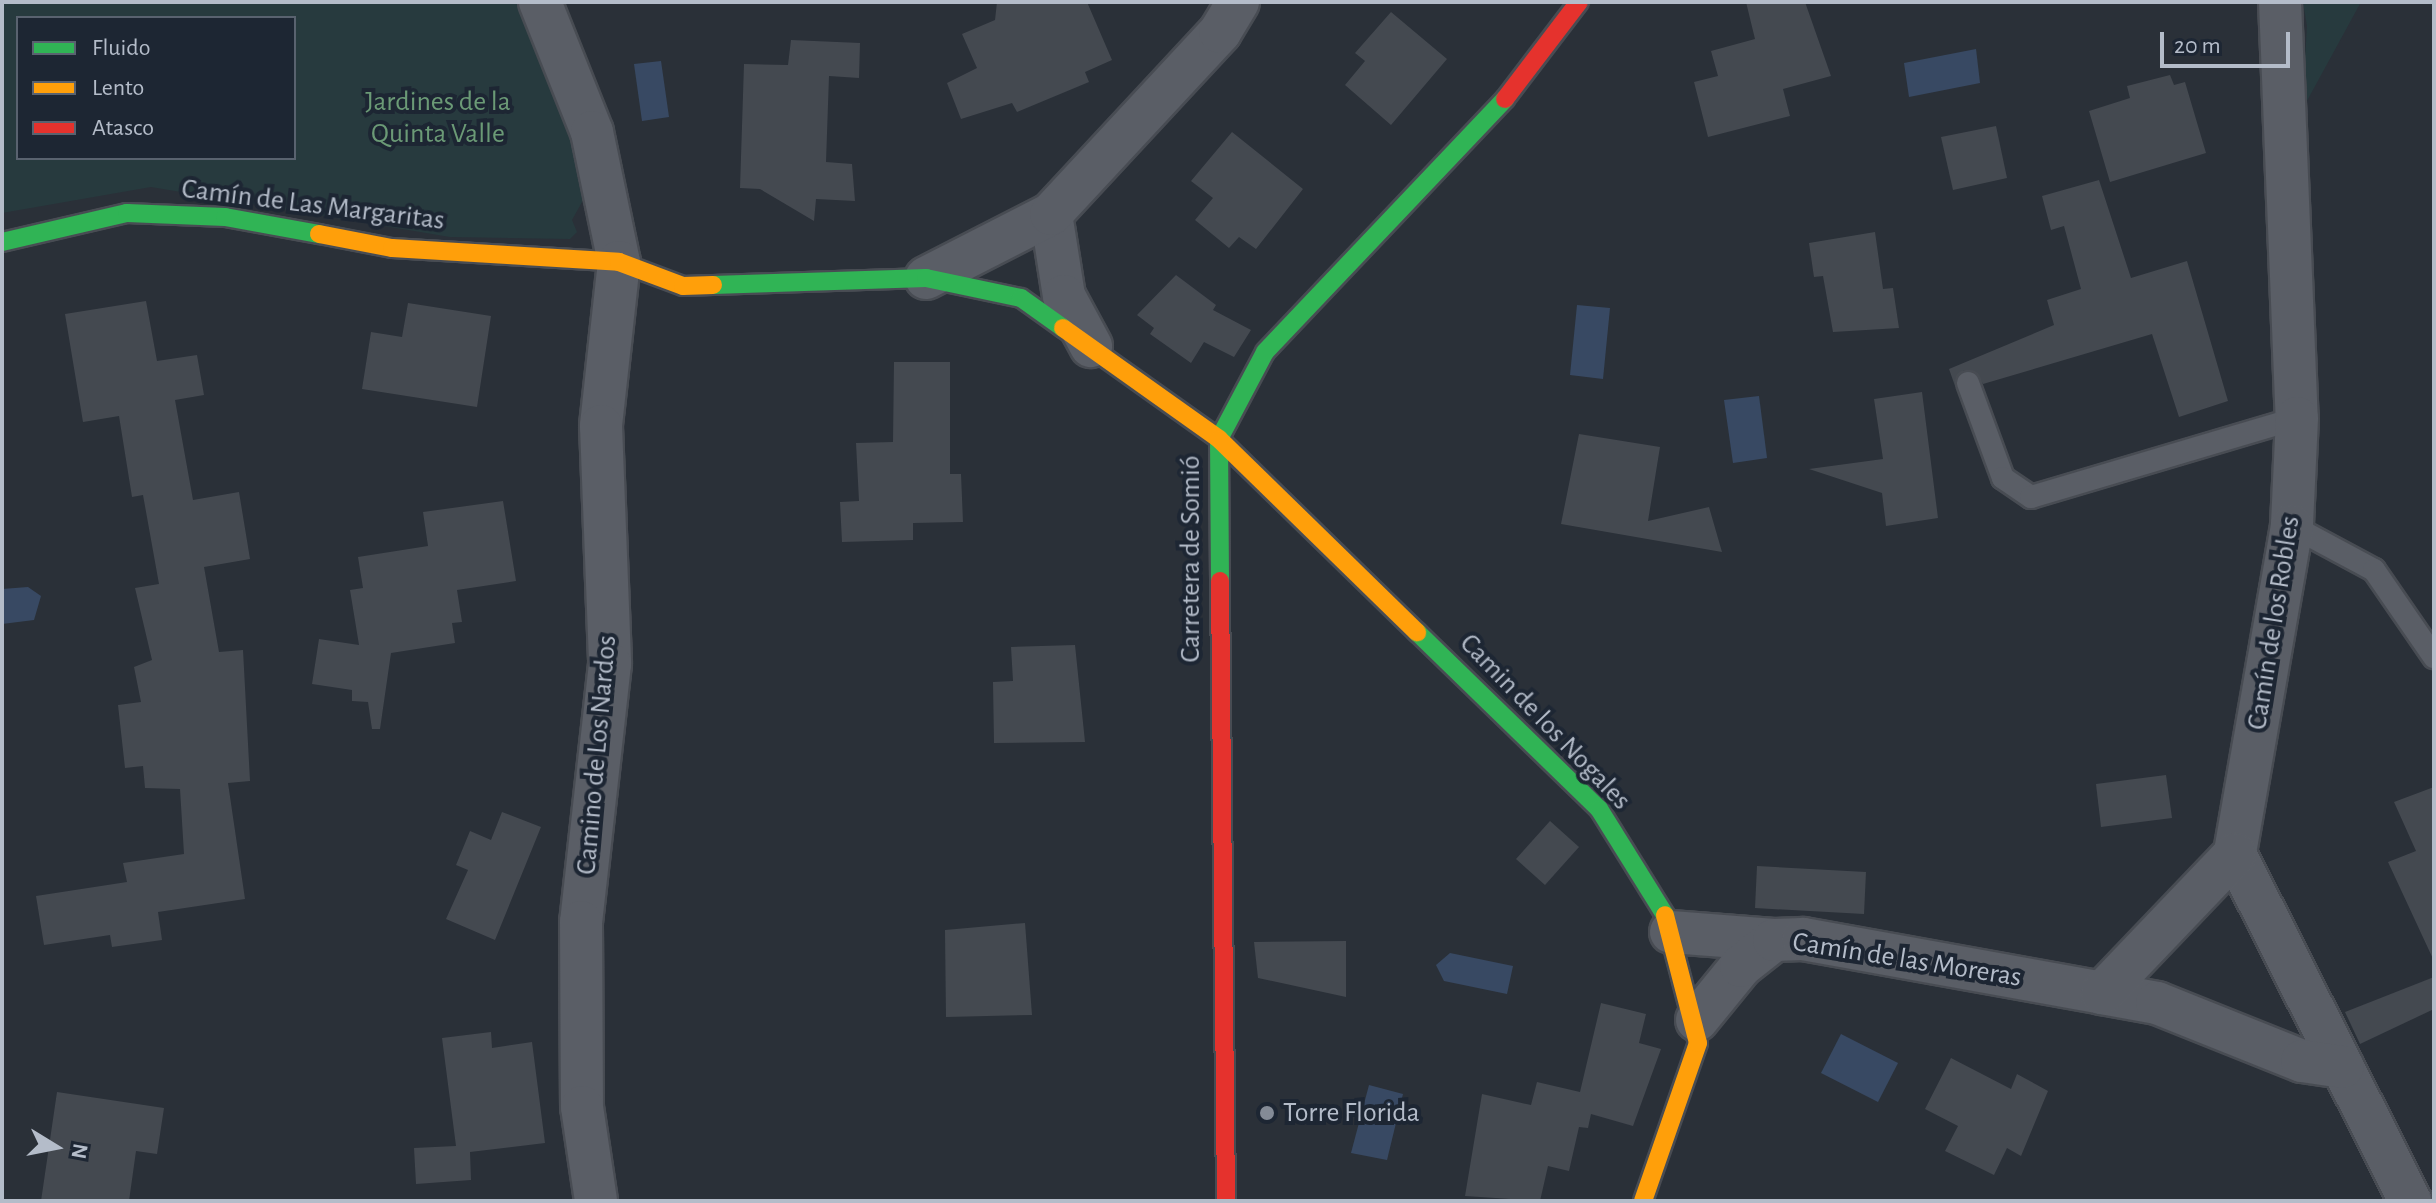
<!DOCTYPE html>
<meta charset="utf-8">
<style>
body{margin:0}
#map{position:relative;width:2436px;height:1203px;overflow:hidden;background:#2a3038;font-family:"Alegreya Sans",sans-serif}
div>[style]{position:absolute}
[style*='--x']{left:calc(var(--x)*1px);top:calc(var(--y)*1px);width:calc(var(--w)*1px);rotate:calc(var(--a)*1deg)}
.green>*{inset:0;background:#273a3e}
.water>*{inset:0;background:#384963}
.building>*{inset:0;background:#444950}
.roads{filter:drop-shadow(2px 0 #484c53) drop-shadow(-2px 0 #484c53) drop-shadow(0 2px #484c53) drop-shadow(0 -2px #484c53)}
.lane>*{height:22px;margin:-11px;padding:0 11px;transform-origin:11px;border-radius:11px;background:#5a5e66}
.street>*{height:42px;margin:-21px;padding:0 21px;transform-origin:21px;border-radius:21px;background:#5a5e66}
.fast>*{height:18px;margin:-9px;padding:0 9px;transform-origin:9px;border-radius:9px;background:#30b455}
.slow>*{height:18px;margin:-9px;padding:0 9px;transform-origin:9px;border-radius:9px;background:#ff9f0a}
.jam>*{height:18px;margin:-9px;padding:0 9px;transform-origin:9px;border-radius:9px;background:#e5322d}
.dots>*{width:22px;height:22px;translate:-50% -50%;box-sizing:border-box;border:4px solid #1d2633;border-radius:50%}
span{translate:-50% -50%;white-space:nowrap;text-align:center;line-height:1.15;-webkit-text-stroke:8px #1d2633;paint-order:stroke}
.park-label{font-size:28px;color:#6b9a76}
.street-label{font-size:28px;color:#b4bcc9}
.poi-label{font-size:28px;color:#b4bcc9}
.left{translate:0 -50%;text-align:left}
.frame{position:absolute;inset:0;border:4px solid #b4bcc9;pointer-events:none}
.legend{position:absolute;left:16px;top:16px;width:280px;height:144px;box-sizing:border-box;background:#1d2633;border:2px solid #59626f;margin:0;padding:10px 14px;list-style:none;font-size:24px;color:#b4bcc9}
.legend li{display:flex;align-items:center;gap:16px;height:40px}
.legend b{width:40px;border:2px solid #59626f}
.north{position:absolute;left:16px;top:1107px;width:80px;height:80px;-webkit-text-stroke:6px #1d2633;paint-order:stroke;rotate:100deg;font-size:22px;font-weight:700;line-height:32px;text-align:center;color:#b4bcc9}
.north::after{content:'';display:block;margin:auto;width:28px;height:36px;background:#b4bcc9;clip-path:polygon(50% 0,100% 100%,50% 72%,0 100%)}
.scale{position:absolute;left:2160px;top:32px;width:130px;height:36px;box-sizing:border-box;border:4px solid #b4bcc9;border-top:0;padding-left:10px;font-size:24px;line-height:28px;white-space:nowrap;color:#b4bcc9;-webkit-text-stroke:6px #1d2633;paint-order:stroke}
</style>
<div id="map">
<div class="green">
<i style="clip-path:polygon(evenodd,2px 2px,521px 2px,582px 169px,587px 193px,572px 220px,577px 232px,570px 239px,450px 237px,151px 187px,2px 213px,2px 2px,18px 18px,294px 18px,294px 158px,18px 158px,18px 18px)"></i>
<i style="clip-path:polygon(2303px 2px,2361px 2px,2302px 110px,2307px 26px)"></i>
</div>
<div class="water">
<i style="clip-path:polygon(1976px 49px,1980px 83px,1909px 97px,1904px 63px)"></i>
<i style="clip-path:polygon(661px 61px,669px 117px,642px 121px,634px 64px)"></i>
<i style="clip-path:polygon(1577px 305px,1610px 308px,1603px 379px,1570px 375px)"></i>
<i style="clip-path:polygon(1759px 396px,1767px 458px,1733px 463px,1724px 400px)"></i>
<i style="clip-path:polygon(28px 587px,41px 596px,34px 620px,2px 624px,2px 589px)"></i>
<i style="clip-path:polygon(1450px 953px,1513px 966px,1507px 994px,1444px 981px,1436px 965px)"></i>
<i style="clip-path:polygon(1841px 1034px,1898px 1063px,1878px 1102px,1821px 1073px)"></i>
<i style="clip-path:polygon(1369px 1085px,1403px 1094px,1387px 1160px,1351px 1153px)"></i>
</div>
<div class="building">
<i style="clip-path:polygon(997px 2px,1087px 2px,1112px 60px,1085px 72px,1089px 82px,1017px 112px,1012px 103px,961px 119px,947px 83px,977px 68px,962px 34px,995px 20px)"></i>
<i style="clip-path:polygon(1746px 2px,1805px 2px,1831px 76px,1783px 89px,1790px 116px,1708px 137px,1694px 82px,1718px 76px,1711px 51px,1755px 39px)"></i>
<i style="clip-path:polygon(1391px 12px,1447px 59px,1391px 125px,1345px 85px,1365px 61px,1355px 53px)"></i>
<i style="clip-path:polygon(791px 40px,860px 43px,859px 78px,829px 76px,826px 162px,852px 164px,855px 201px,816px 199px,814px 221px,760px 189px,740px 188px,744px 64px,788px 65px)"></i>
<i style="clip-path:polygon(2170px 75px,2174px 85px,2185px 82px,2206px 153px,2110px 182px,2089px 111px,2130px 98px,2127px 86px)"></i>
<i style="clip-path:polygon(1996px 126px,2007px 178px,1953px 190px,1941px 137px)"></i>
<i style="clip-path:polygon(1232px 132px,1303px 189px,1256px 249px,1239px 237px,1229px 248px,1195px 220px,1213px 198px,1191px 181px)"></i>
<i style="clip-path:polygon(2099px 180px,2131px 278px,2187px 261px,2228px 401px,2179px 417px,2152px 334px,1983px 384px,1976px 372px,1964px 370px,1955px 386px,1949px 369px,2054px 325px,2047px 300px,2081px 289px,2064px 226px,2051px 230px,2042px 196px)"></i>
<i style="clip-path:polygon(1875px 232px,1883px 289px,1893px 288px,1899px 328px,1833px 332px,1823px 276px,1814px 277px,1809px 243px)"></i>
<i style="clip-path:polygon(1176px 275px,1216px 305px,1213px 310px,1251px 330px,1234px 357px,1204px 342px,1191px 363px,1150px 334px,1154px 328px,1137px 315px)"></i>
<i style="clip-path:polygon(146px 301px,157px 361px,197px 355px,204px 395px,175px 400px,193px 500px,239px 492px,250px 559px,204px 567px,219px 652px,243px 650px,250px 781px,228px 783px,245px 899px,158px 912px,162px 940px,112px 947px,110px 935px,44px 945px,36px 896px,127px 882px,123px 863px,184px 854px,180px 789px,145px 788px,143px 766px,125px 768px,118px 705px,141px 702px,134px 667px,152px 660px,135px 588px,159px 584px,143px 495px,132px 497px,119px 416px,83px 422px,65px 314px)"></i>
<i style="clip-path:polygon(408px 303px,491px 316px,477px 407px,362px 389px,371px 332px,402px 337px)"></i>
<i style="clip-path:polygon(894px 362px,950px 362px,950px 474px,961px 474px,963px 522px,913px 523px,913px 540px,842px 542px,840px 502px,859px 501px,856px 443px,893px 442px)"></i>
<i style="clip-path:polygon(1922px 392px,1938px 518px,1886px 526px,1882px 493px,1809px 469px,1883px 459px,1874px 399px)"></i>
<i style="clip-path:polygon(1579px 434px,1660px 447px,1648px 521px,1709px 507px,1722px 552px,1561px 524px)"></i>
<i style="clip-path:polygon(503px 501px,516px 581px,457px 590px,462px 622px,452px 623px,455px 643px,391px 653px,380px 729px,372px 729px,368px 702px,352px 701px,352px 690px,312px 684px,319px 639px,359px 645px,350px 590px,363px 588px,358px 557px,428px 546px,423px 512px)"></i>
<i style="clip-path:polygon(1075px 645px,1085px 742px,994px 743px,993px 682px,1013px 681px,1011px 647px)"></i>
<i style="clip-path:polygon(2166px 775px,2172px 818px,2101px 827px,2096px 784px)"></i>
<i style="clip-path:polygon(2434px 787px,2434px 961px,2388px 862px,2416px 851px,2394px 802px)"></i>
<i style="clip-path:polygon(502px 812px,541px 827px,495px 940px,446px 919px,468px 870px,456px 865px,470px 831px,491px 840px)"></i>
<i style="clip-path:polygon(1550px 821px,1579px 847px,1545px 885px,1516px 859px)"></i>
<i style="clip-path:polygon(1757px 866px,1866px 872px,1864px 914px,1755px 908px)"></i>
<i style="clip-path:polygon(1025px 923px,1032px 1015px,946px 1017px,945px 930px)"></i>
<i style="clip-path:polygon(1346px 941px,1346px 997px,1258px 978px,1254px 942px)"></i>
<i style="clip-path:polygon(2434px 977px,2434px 1009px,2360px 1044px,2345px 1012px)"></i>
<i style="clip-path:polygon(1601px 1003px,1646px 1014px,1639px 1043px,1661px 1049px,1633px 1126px,1591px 1114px,1588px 1128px,1579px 1127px,1569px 1171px,1548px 1166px,1540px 1201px,1465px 1196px,1482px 1094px,1531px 1105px,1537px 1082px,1580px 1092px)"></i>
<i style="clip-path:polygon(491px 1032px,492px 1048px,532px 1042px,545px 1143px,470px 1152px,471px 1180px,416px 1184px,414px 1148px,456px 1146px,442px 1038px)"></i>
<i style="clip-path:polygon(1951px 1058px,2011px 1089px,2017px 1074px,2048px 1091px,2021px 1156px,2007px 1148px,1994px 1175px,1945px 1151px,1958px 1126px,1925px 1109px)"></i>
<i style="clip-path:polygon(57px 1092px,164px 1108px,157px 1154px,136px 1151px,129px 1201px,41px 1201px)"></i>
</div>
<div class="roads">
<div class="lane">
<i style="--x:1968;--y:383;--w:101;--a:69.8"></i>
<i style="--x:2003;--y:478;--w:34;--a:34"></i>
<i style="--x:2031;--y:497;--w:277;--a:-16.5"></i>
<i style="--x:2292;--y:526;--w:93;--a:28.2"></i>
<i style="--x:2374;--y:570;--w:106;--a:55.4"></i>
</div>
<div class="street">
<i style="--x:540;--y:2;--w:140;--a:68.2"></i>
<i style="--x:592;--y:132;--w:133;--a:78.3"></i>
<i style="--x:619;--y:262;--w:165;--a:96.3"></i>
<i style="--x:601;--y:426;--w:238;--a:87.8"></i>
<i style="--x:610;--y:664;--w:260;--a:96.4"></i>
<i style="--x:581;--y:922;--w:185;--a:89.7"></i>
<i style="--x:582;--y:1107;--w:95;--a:81.5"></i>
<i style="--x:2280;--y:2;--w:416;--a:87.7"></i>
<i style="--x:2297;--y:418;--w:108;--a:92.7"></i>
<i style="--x:2292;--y:526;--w:333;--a:99.9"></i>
<i style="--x:2235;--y:854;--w:389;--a:63.2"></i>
<i style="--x:1051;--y:214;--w:83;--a:81"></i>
<i style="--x:1064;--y:296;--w:57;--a:61.6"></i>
<i style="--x:926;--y:278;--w:140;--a:-27.1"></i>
<i style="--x:1051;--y:214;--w:248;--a:-47.1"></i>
<i style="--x:1220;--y:32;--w:35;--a:-59"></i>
<i style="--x:1671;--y:932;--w:103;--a:4.4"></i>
<i style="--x:2102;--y:993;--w:56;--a:10.3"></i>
<i style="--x:2157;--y:1003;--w:156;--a:21.8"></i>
<i style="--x:2302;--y:1061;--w:41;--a:8.3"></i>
<i style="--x:1697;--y:1020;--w:70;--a:-50.8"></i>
<i style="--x:1741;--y:966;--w:42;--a:-38.2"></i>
<i style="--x:1774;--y:940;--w:29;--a:-2"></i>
<i style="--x:1803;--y:939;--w:304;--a:10.2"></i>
<i style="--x:2102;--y:993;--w:192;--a:-46.3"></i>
</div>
<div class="fast">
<i style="--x:2;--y:242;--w:128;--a:-13.1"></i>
<i style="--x:127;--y:213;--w:98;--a:2.3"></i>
<i style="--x:225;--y:217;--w:96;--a:10.3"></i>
<i style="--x:713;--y:285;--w:213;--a:-1.9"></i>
<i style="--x:926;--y:278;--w:97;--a:11.9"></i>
<i style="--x:1021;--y:298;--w:52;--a:35.5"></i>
<i style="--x:1220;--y:581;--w:142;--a:-90.4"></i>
<i style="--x:1219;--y:439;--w:98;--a:-62.1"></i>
<i style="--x:1265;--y:352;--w:349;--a:-46.5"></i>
<i style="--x:1417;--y:632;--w:254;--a:44.2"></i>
<i style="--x:1599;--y:809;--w:125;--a:58.1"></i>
</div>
<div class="slow">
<i style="--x:319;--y:234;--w:74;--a:10.9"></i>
<i style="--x:392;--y:248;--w:227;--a:3.5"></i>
<i style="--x:619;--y:262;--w:68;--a:20.6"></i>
<i style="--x:683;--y:286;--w:30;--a:-2"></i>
<i style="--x:1063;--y:328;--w:191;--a:35.4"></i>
<i style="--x:1219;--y:439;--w:277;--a:44.3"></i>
<i style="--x:1643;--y:1201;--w:167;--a:-70.8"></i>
<i style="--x:1698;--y:1043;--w:132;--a:-104.5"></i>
</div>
<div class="jam">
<i style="--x:1505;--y:99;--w:122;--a:-52.7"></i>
<i style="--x:1220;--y:581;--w:620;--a:89.45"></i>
</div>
</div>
<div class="dots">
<i style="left:1267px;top:1113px;background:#848b96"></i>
</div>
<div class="park-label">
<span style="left:438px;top:118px">Jardines de la<br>Quinta Valle</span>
</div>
<div class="street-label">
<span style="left:313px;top:205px;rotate:7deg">Camín de Las Margaritas</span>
<span style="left:1191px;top:559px;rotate:-90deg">Carretera de Somió</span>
<span style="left:2274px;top:623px;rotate:-81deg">Camín de los Robles</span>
<span style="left:1545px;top:722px;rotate:46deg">Camin de los Nogales</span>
<span style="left:597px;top:755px;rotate:-85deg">Camino de Los Nardos</span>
<span style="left:1907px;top:960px;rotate:9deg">Camín de las Moreras</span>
</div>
<div class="poi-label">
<span class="left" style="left:1283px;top:1113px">Torre Florida</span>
</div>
<div class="frame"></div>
<ul class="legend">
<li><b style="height:10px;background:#30b455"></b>Fluido</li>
<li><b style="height:10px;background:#ff9f0a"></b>Lento</li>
<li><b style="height:10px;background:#e5322d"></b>Atasco</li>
</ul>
<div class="north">N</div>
<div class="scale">20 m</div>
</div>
